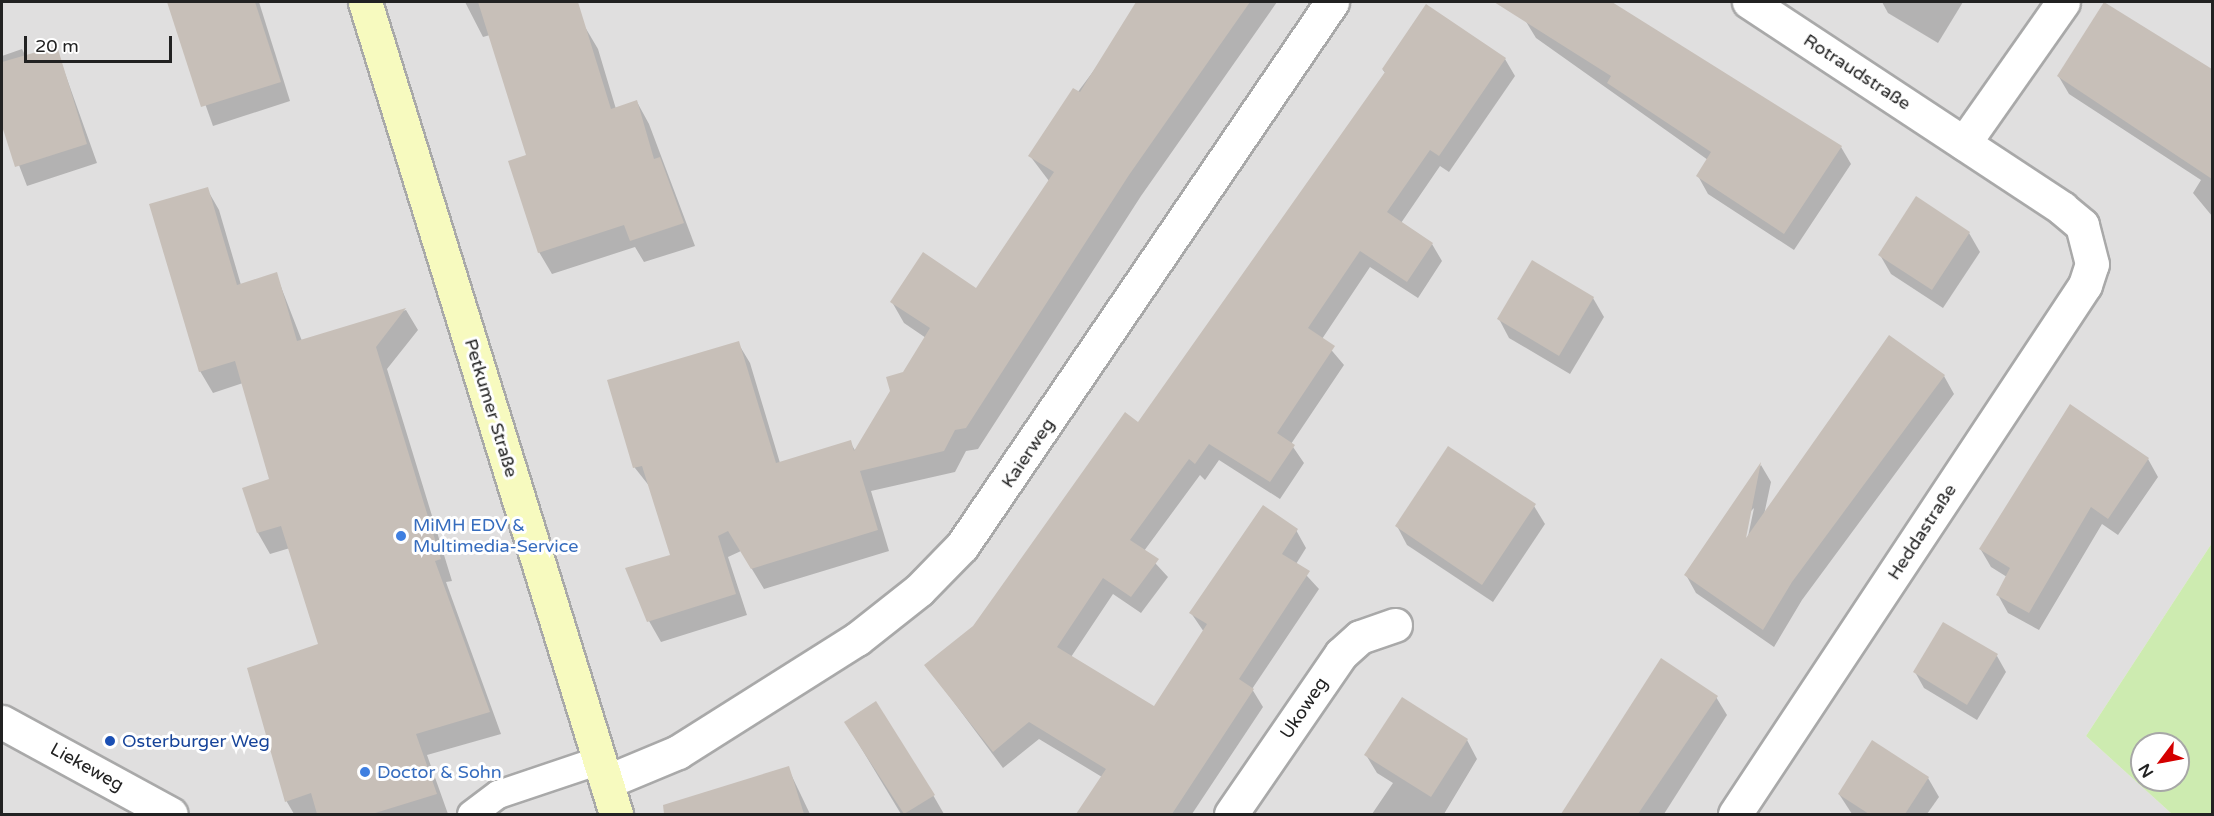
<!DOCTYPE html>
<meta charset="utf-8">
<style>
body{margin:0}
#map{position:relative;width:2214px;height:816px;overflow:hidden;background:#f2efe9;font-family:"Varela Round",sans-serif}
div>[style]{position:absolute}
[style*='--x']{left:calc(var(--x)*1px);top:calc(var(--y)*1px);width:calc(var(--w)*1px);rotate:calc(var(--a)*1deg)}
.residential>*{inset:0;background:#e0dfdf}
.grass>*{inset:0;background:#cdebb0}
.shadow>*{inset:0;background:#0003}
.building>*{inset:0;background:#c7bfb8}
.roads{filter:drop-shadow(2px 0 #a9a9a9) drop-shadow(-2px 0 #a9a9a9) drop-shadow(0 2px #a9a9a9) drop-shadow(0 -2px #a9a9a9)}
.service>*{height:27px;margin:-13.5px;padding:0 13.5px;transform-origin:13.5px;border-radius:13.5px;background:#fff}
.minor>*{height:33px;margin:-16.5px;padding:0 16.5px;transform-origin:16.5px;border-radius:16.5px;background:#fff}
.secondary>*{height:33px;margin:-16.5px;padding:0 16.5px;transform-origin:16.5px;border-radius:16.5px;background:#f7fabf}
.dots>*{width:16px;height:16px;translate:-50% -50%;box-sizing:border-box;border:3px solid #fff;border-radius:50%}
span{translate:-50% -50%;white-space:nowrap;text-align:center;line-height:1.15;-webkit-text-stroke:6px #fff;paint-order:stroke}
.street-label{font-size:18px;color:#222}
.shop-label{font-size:18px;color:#366cbe}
.left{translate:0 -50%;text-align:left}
.transit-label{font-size:18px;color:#164399}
.frame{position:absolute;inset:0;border:3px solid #222;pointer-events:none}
.north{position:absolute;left:2130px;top:732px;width:60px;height:60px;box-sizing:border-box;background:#fff;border:2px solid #a7a7a7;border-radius:50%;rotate:238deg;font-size:16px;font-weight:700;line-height:24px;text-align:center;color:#222}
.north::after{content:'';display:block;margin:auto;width:21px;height:27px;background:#d40000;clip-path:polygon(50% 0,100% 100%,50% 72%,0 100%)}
.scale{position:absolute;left:24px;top:36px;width:148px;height:27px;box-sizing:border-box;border:3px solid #222;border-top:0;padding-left:8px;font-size:18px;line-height:21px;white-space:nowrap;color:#222;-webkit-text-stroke:4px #fff;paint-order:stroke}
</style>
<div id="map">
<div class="residential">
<i style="clip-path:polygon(2px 2px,2212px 2px,2212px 543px,2086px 736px,2172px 814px,2px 814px)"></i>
</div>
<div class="grass">
<i style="clip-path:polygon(evenodd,2212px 543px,2212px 814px,2172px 814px,2086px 736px,2212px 543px,2142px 744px,2178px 744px,2178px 780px,2142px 780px,2142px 744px)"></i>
</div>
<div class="shadow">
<i style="clip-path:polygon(169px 2px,259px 2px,290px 101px,213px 126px)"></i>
<i style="clip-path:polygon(465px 2px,570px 2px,580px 29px,585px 27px,598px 49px,616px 109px,637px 102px,649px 124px,695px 246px,644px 262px,635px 247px,552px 274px,539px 252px,528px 156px,490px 35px,483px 37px)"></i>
<i style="clip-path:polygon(1145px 2px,1277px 2px,1141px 196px,978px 449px,966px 451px,955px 472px,871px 491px,889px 551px,764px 589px,741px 551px,728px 557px,747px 615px,661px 642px,649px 621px,672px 557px,650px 487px,635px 468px,609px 381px,738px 343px,750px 363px,780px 463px,850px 442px,856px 452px,926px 338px,904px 323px,892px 302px,976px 290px,1049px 181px,1030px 156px)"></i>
<i style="clip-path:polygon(1537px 2px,1610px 2px,1841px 147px,1851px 164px,1794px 250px,1708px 194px,1698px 176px,1708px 160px,1536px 38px,1525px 20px)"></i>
<i style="clip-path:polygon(1882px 2px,1963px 2px,1938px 43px,1888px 13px)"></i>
<i style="clip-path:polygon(2104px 3px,2212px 71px,2212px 216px,2193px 193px,2201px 180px,2069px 94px,2059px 77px)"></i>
<i style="clip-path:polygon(56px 48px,97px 163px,27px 186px,2px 121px,2px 56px,22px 49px,26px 57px)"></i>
<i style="clip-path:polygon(1505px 59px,1515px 76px,1449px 172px,1440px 166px,1401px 223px,1432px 244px,1442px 261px,1418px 298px,1370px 267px,1322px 339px,1344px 365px,1291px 444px,1304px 463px,1280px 499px,1219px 460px,1205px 480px,1200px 475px,1144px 551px,1168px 577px,1141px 613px,1113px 594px,1071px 657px,1155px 708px,1204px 632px,1191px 613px,1296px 530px,1306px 548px,1296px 564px,1319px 589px,1252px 689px,1263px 707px,1192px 814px,1078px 814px,1102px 777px,1039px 739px,1003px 768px,926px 665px,974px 627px,1139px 424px,1386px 74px,1383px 70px)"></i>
<i style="clip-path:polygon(207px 189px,219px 210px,241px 285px,276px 274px,302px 341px,406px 310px,418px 330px,387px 369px,452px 581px,446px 582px,501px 734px,427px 755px,448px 814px,294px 814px,287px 802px,249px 669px,320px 645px,290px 548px,270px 554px,258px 533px,271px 480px,243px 383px,213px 393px,200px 371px)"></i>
<i style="clip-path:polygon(1969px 233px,1980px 252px,1943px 308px,1891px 274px,1880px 255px)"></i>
<i style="clip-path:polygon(1533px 262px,1593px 298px,1604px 317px,1570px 374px,1509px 338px,1499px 319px)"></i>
<i style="clip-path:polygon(evenodd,1944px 376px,1954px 394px,1802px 600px,1774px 647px,1696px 593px,1686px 575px,1761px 465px,1771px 482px,1764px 515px,1944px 376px,1754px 508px,1746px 546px,1743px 545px,1750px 512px,1754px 508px)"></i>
<i style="clip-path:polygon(2071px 406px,2148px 459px,2158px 477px,2118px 535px,2102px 524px,2039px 630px,2008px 613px,1998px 595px,2007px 577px,1991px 567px,1981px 550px)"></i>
<i style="clip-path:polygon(1534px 506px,1545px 524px,1493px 602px,1407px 545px,1397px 526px)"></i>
<i style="clip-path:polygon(1997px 656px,2006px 672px,1977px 720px,1924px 688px,1915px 672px)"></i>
<i style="clip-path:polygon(1662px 660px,1716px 697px,1727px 715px,1664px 814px,1562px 814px)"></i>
<i style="clip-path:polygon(846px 723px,933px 795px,944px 814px,901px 814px)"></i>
<i style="clip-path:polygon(1467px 740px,1477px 759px,1444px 814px,1372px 814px,1393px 783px,1377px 773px,1366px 755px)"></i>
<i style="clip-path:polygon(788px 768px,810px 814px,717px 814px,714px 804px)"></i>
<i style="clip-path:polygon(1928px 778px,1939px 797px,1927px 814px,1852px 814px,1839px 794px)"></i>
</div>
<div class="building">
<i style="clip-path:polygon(167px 2px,255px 2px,281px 82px,201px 107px)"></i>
<i style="clip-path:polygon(478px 2px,578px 2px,611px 109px,637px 100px,654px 159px,660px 157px,684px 223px,630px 241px,624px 225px,538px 253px,508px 161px,526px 155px)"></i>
<i style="clip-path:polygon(1136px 2px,1250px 2px,1129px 175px,966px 428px,955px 430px,944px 451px,860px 471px,878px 530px,751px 569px,728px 531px,718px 536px,736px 594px,647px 622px,625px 568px,670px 555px,642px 466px,633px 468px,607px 380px,739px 341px,776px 463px,851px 440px,854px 451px,890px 391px,886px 377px,903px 372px,930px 328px,890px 302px,923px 252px,976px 288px,1054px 172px,1028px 156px,1073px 88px,1080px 92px)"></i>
<i style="clip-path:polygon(1494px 2px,1612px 2px,1842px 146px,1784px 234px,1696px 176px,1711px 152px,1607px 83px,1611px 76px)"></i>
<i style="clip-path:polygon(2104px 2px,2212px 69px,2212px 179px,2057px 76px)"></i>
<i style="clip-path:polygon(1426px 4px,1506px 58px,1439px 156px,1430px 150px,1387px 212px,1433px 243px,1407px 282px,1360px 251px,1308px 328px,1335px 346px,1277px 433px,1295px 445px,1270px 482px,1209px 444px,1195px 464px,1189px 459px,1130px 540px,1159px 559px,1131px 597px,1103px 578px,1057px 647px,1154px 706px,1207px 624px,1189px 613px,1263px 505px,1298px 529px,1282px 554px,1310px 571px,1239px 679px,1254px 689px,1172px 814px,1076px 814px,1106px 769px,1029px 722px,993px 752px,924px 665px,973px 626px,1125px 412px,1138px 422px,1385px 72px,1382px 69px)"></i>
<i style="clip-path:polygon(57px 46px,87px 144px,15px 167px,2px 126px,2px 62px)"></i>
<i style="clip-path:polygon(208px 187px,237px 285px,277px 272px,297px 341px,406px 308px,376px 347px,441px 559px,435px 561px,490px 712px,416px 734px,437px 794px,372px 814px,317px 814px,311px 793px,285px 802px,247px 668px,318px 644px,281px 526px,257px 533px,242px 488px,269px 479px,235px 361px,199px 372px,149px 204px)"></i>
<i style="clip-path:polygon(1916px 196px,1970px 232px,1932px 290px,1878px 255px)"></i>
<i style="clip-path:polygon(1532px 260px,1594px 297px,1559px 356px,1497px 319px)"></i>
<i style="clip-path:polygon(1889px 335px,1945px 375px,1792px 582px,1763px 630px,1684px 575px,1761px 462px,1746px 538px)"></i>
<i style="clip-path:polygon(2070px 404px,2149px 458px,2108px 519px,2091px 507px,2029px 613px,1996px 595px,2010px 568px,1979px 549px)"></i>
<i style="clip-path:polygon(1448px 446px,1536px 504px,1482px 585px,1395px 526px)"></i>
<i style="clip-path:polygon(1943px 622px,1998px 654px,1967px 705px,1913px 672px)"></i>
<i style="clip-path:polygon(1661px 658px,1718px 696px,1638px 814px,1561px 814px)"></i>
<i style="clip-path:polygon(1402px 697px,1468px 739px,1431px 797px,1364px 755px)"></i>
<i style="clip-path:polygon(876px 701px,935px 795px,904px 814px,844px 722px)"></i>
<i style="clip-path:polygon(1872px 740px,1929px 777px,1905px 814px,1869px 814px,1838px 794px)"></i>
<i style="clip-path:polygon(789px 766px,804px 814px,664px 814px,663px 805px)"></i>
</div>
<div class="roads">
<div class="service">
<i style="--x:471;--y:814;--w:34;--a:-37"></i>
<i style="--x:498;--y:794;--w:107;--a:-18.6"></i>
</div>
<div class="minor">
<i style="--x:1964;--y:143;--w:172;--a:-54.9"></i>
<i style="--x:2;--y:722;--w:192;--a:28.6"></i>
<i style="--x:606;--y:782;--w:78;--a:-22.6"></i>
<i style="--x:678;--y:752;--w:212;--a:-32.3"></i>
<i style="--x:857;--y:639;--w:79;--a:-38.3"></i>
<i style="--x:919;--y:590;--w:62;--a:-45.7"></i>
<i style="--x:962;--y:546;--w:658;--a:-55.78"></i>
<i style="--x:1231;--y:814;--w:194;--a:-55.5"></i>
<i style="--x:1341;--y:654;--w:25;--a:-42"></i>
<i style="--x:1360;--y:637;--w:37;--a:-19"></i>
<i style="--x:1735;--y:814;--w:634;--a:-56.51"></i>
<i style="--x:2085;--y:285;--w:22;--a:-72"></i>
<i style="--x:2092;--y:264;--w:40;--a:-104.4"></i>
<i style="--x:2082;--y:225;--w:26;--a:-140"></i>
<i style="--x:2062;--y:208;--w:375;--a:-146.6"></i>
</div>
<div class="secondary">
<i style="--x:365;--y:2;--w:850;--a:72.82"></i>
</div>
</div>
<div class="dots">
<i style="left:401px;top:536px;background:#3f7fe0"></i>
<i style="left:110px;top:741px;background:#1a4fb4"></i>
<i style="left:365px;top:772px;background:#3f7fe0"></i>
</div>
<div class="street-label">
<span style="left:1857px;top:72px;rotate:33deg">Rotraudstraße</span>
<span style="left:491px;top:408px;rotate:73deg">Petkumer Straße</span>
<span style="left:1028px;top:453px;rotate:-56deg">Kaierweg</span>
<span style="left:1922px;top:532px;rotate:-57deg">Heddastraße</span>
<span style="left:1304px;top:708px;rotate:-56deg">Ukoweg</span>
<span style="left:87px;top:767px;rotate:29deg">Liekeweg</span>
</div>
<div class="shop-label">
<span class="left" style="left:413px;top:536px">MiMH EDV &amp;<br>Multimedia-Service</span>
<span class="left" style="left:377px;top:772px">Doctor &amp; Sohn</span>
</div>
<div class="transit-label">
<span class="left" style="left:122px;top:741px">Osterburger Weg</span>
</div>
<div class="frame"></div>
<div class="north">N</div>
<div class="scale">20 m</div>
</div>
